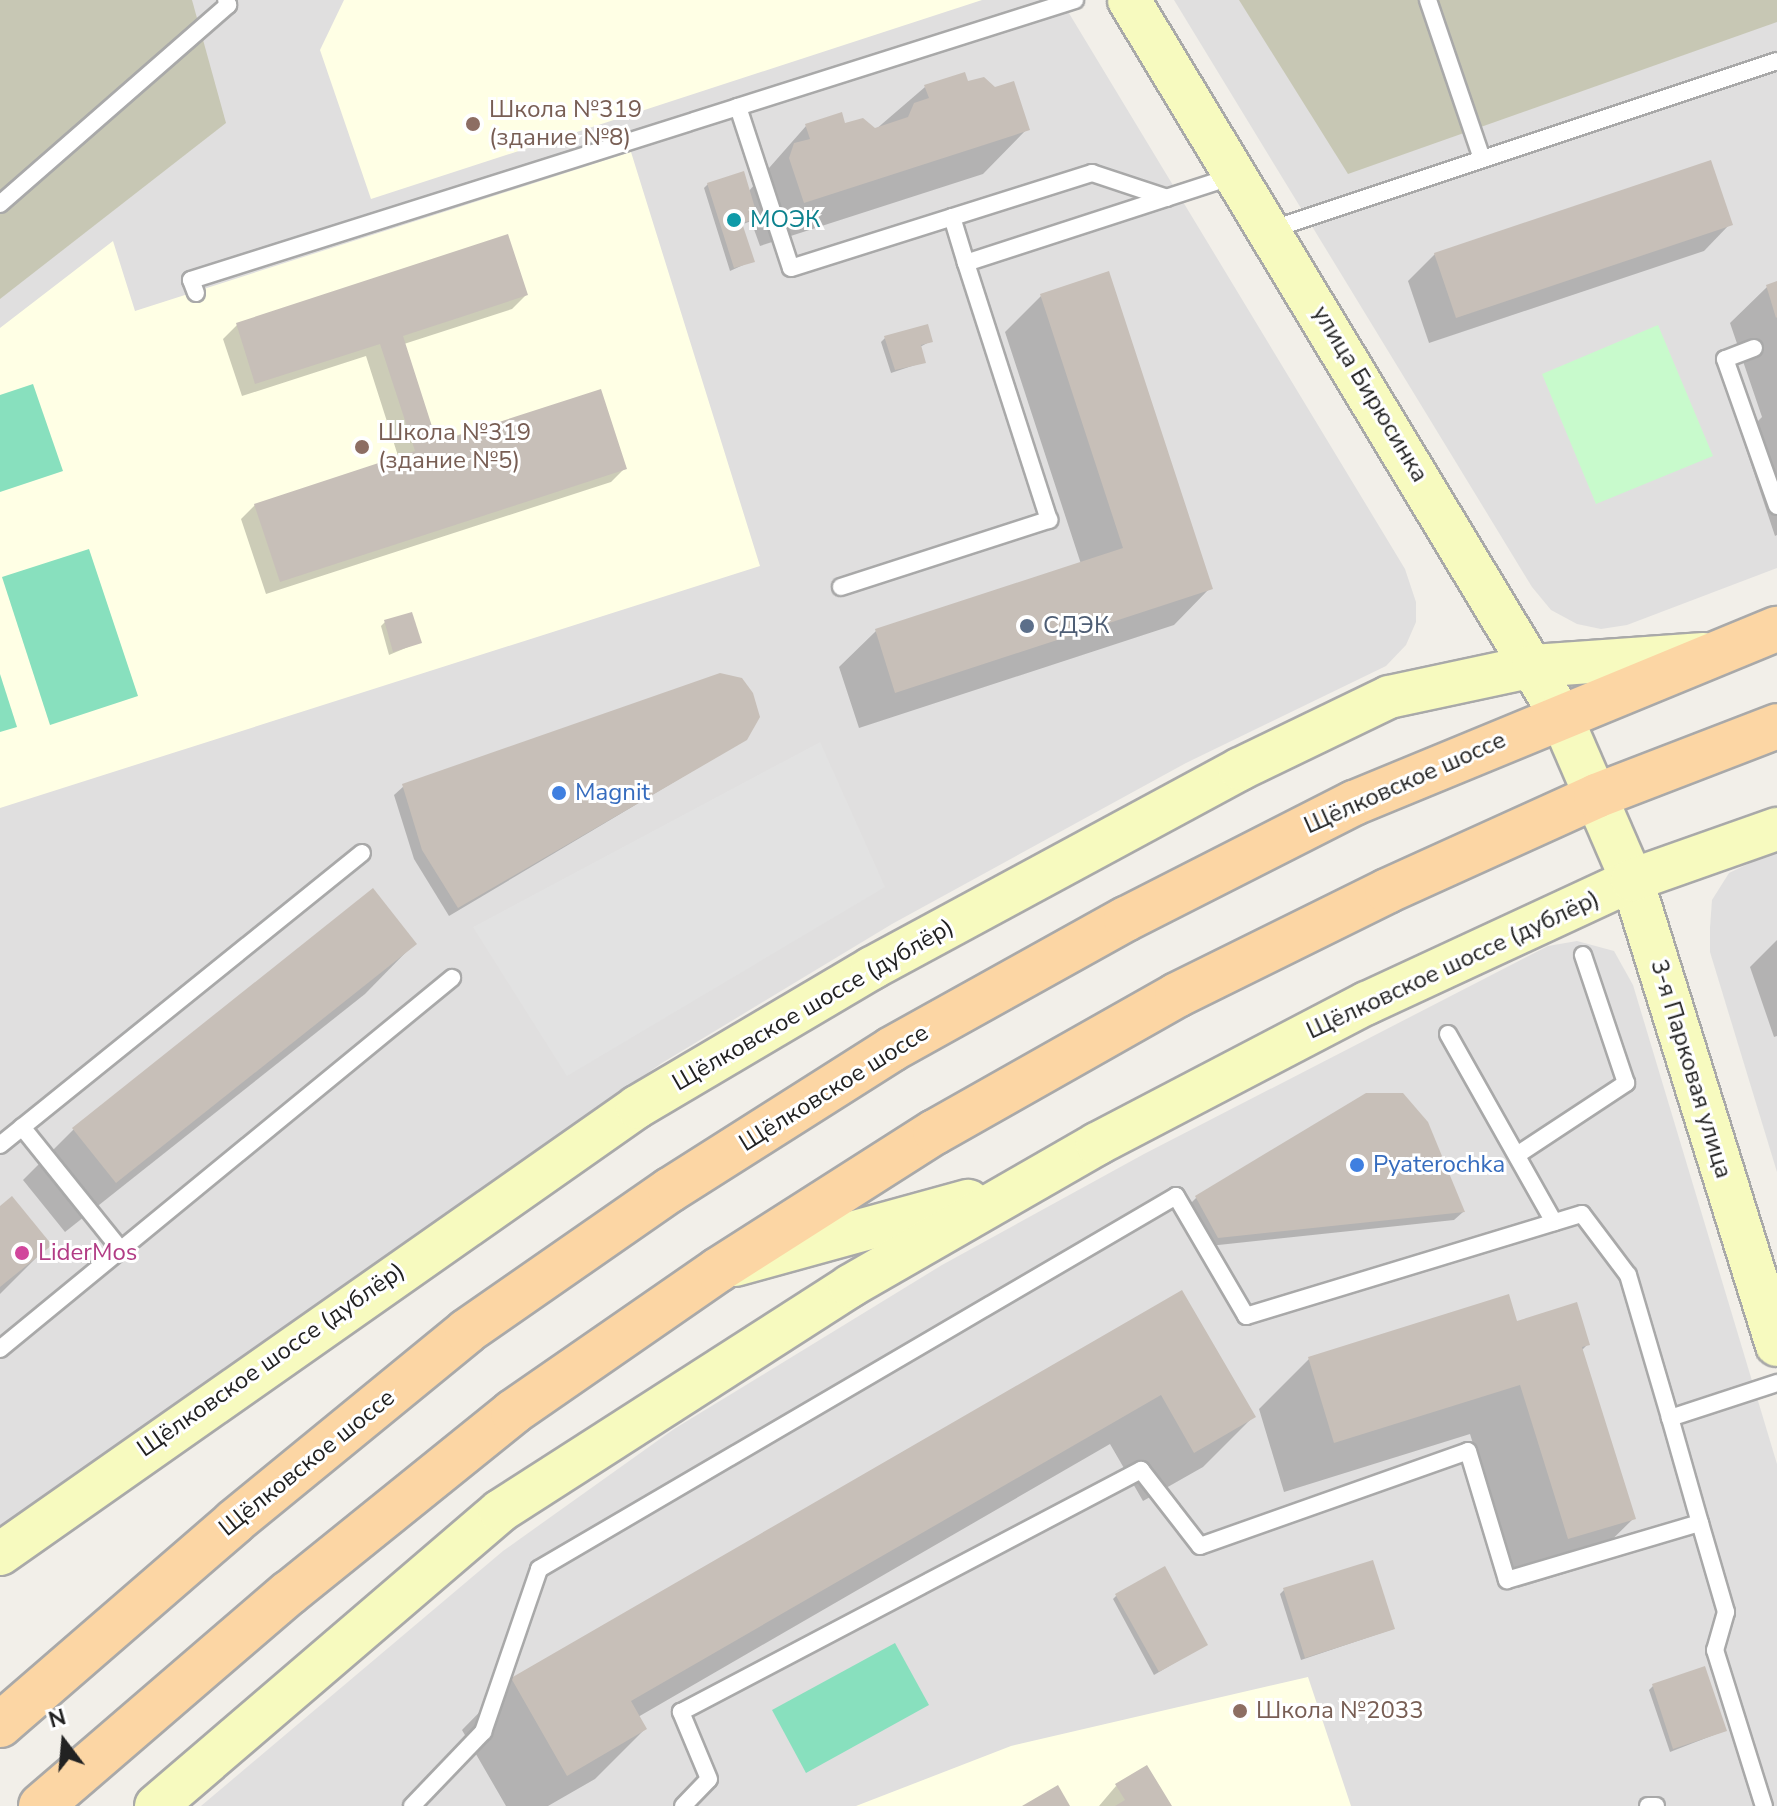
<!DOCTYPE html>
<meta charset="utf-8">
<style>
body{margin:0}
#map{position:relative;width:1777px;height:1806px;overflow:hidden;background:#f2efe9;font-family:"Nunito Sans",sans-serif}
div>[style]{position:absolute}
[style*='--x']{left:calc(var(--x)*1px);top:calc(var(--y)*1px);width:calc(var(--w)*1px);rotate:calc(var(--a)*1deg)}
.residential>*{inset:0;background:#e0dfdf}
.education>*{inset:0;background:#ffffe5}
.construction>*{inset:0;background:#c7c7b4}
.park>*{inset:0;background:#c8facc}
.pitch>*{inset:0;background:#88e0be}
.parking>*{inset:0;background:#e2e2e2}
.shadow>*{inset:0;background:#0003}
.building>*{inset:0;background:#c7bfb8}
.roads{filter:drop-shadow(2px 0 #a9a9a9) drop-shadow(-2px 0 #a9a9a9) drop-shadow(0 2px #a9a9a9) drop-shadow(0 -2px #a9a9a9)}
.lane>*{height:16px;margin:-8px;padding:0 8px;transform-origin:8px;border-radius:8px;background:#fff}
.secondary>*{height:42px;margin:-21px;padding:0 21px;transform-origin:21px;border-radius:21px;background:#f7fabf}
.primary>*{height:44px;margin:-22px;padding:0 22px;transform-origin:22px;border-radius:22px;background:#fcd6a4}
.dots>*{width:22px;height:22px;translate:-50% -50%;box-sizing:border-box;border:4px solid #fff;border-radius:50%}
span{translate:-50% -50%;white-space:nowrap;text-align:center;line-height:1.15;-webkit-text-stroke:6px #fff;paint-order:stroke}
.education-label{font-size:24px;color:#785e54}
.left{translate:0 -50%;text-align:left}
.culture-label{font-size:24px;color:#0d838f}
.street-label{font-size:24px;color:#222}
.service-label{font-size:24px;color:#4e5e75}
.shop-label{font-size:24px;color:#366cbe}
.hotel-label{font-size:24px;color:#b23c85}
.north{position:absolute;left:24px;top:1702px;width:80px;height:80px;-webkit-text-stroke:6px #fff;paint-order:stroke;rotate:344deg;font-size:22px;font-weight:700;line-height:32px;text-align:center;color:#222}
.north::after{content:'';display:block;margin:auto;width:28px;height:36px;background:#222;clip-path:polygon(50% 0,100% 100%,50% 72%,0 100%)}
</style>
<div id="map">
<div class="residential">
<i style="clip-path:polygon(0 0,1061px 0,1405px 569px,1416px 602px,1416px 622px,1406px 645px,1386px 666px,1186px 763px,892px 924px,662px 1063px,0 1527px)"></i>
<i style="clip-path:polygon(1174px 0,1777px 0,1777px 568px,1627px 625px,1601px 629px,1577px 624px,1551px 610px,1532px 587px)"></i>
<i style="clip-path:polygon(1777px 850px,1777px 1172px,1710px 952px,1710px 928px,1712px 900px,1729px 873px)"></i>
<i style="clip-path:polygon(1577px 941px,1614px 951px,1633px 985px,1777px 1464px,1777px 1806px,201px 1806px,503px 1551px,674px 1429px,942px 1265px,1144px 1154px,1548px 946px)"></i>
</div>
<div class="education">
<i style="clip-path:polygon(344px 0,982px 0,371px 199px,320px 50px)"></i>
<i style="clip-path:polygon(631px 152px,760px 566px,0 808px,0 328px,113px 241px,135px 311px)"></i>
<i style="clip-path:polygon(1308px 1677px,1351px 1806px,856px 1806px,1011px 1746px)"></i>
</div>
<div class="construction">
<i style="clip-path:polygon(0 0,192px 0,226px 123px,0 299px)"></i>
<i style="clip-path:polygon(1239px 0,1777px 0,1777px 22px,1348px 174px)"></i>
</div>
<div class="park">
<i style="clip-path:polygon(1658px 325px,1713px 456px,1596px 504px,1542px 374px)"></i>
</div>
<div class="pitch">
<i style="clip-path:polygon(33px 384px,63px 471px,0 492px,0 395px)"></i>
<i style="clip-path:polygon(89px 549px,138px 696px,50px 725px,2px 577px)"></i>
<i style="clip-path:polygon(0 674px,17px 727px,0 732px)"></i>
<i style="clip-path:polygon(895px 1643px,929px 1705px,806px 1773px,772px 1710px)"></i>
</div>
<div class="parking">
<i style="clip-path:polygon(820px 742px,885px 887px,567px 1076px,473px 927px)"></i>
</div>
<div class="shadow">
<i style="clip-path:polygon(967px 84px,1027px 129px,983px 174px,760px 246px,751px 221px,741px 225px,752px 261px,730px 271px,704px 188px,708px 184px,748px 192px,806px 126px,875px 130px,925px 87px)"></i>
<i style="clip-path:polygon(1730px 224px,1704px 251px,1429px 343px,1408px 281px,1435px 254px)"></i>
<i style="clip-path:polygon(1777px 284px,1777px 535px,1775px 536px,1742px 437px,1762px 417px,1730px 323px,1767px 287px)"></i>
<i style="clip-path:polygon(526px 295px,512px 309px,404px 344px,436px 444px,625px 468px,611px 482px,266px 594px,241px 519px,255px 505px,399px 459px,366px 356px,242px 396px,223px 339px,237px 325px)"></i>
<i style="clip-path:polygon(1041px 296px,1210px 588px,1174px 625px,859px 728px,839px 667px,876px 631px,1081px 564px,1005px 332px)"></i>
<i style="clip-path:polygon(885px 338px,931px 341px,920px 347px,924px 362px,891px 373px,881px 342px)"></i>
<i style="clip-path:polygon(385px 622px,420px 642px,389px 655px,381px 626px)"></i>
<i style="clip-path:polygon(746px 739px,449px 916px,414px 859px,394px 795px,404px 786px)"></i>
<i style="clip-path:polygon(373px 891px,415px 943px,365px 994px,65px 1232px,23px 1180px,73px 1130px)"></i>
<i style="clip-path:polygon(1777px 940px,1777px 1036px,1774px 1037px,1750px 967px)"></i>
<i style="clip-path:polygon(1196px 1198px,1463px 1212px,1454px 1220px,1209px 1246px,1187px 1207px)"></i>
<i style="clip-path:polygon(0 1209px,49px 1245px,0 1294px)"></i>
<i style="clip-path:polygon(1182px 1292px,1254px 1416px,1203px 1467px,1143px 1501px,1110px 1444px,638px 1717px,645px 1729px,595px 1779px,548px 1806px,506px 1806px,462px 1730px,512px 1679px)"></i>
<i style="clip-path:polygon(1516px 1323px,1588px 1344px,1581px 1351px,1634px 1518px,1583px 1568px,1518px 1588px,1470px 1434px,1284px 1492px,1259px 1409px,1309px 1359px)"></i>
<i style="clip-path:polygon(1284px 1590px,1393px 1629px,1301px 1660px,1280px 1594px)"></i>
<i style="clip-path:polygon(1117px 1595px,1206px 1644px,1154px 1675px,1113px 1599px)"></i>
<i style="clip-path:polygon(1653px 1686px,1724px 1731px,1670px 1752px,1649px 1690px)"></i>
<i style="clip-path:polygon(1116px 1786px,1170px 1806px,1099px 1806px)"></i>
</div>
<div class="building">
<i style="clip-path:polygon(965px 72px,968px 81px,984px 77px,995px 87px,1014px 81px,1030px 130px,804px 203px,789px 158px,794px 143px,810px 139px,805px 124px,842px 112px,845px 123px,863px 118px,875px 128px,908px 117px,914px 103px,929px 98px,924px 85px)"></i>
<i style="clip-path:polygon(1711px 160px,1733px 225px,1456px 318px,1434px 253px)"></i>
<i style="clip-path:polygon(744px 171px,758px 218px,742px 223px,755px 262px,734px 268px,707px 183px)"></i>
<i style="clip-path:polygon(508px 234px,528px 295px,403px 336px,437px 442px,601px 389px,627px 469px,280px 582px,254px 504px,415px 451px,380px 344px,255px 384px,236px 323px)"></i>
<i style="clip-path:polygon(1109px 271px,1213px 589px,895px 693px,875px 629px,1123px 548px,1040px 294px)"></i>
<i style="clip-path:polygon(1777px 281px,1777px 317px,1776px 318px,1766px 285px)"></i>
<i style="clip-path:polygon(928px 324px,933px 342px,921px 345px,926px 363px,895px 370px,884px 336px)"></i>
<i style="clip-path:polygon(412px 612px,422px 643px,393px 652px,384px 620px)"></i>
<i style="clip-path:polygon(720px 673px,742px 678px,753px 693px,760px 717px,747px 740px,458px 908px,422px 850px,402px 784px)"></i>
<i style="clip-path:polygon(373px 888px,417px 944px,116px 1183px,72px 1128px)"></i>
<i style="clip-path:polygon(1366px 1093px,1403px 1093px,1428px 1122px,1465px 1212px,1218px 1238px,1195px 1196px)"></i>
<i style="clip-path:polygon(12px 1196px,52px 1245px,0 1287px,0 1206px)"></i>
<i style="clip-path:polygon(1182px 1290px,1256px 1417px,1194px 1453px,1161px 1395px,631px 1701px,647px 1729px,567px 1776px,511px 1678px)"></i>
<i style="clip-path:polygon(1509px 1294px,1517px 1321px,1577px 1302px,1590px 1345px,1582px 1347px,1636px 1519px,1568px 1539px,1520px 1385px,1334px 1443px,1308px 1357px)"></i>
<i style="clip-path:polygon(1373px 1560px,1395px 1629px,1305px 1658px,1283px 1588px)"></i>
<i style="clip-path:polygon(1165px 1566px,1208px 1645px,1159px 1672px,1115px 1594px)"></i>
<i style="clip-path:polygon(1705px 1666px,1727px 1731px,1673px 1749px,1652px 1684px)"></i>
<i style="clip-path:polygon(1147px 1765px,1172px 1806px,1115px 1806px,1125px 1800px,1115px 1784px)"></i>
<i style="clip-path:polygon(1058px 1785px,1070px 1806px,1022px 1806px)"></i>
</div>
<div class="roads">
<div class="lane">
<i style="--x:1075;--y:0;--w:354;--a:162.4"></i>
<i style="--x:738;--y:107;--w:169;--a:71.8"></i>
<i style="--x:791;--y:268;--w:316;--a:-17.5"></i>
<i style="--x:1092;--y:173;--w:79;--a:18.4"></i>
<i style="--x:1428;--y:0;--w:168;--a:71.2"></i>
<i style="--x:0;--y:204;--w:303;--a:-41.1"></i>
<i style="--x:228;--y:5;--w:5;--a:-112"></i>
<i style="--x:952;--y:217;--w:48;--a:73.1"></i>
<i style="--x:1270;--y:230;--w:534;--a:-18.43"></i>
<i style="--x:196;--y:293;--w:14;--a:-111"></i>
<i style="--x:191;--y:280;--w:574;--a:-17.55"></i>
<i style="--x:1754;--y:348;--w:31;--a:159"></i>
<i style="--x:1725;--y:359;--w:156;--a:70.5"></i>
<i style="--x:841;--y:587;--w:219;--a:-17.9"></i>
<i style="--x:1049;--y:520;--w:270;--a:-107.9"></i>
<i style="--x:966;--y:263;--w:282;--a:-18"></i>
<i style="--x:1448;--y:1034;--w:216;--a:60.6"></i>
<i style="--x:22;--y:1127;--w:158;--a:51.2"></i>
<i style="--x:0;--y:1145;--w:465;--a:-38.9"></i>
<i style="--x:1517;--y:1155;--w:131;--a:-33.4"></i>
<i style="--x:1626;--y:1083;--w:135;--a:-108.6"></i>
<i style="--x:0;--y:1349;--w:585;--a:-39.38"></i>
<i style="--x:1700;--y:1523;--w:93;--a:73.7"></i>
<i style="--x:1726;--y:1612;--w:40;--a:106"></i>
<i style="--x:1715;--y:1650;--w:164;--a:72.6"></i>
<i style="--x:412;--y:1806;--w:103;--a:-46.2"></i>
<i style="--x:483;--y:1732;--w:172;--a:-71"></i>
<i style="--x:539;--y:1569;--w:738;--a:-30.35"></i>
<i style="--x:1176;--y:1196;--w:139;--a:59.7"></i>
<i style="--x:1246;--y:1316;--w:351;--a:-16.9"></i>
<i style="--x:1582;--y:1214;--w:76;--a:53"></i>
<i style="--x:1628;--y:1275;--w:149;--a:73.6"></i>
<i style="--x:1670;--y:1418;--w:113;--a:-18.1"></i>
<i style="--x:683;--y:1806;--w:37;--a:-46"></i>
<i style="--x:709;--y:1779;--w:73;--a:-112.7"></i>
<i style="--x:681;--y:1712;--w:520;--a:-27.75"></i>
<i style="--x:1141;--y:1470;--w:96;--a:52.2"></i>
<i style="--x:1200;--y:1546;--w:284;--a:-19.5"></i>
<i style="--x:1468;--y:1451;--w:135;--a:73.2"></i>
<i style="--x:1507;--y:1580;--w:201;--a:-16.5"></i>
<i style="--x:1700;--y:1523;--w:109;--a:-105.9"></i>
<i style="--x:1648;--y:1806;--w:8;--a:0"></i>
</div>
<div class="secondary">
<i style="--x:1129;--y:0;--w:834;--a:58.88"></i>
<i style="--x:1560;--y:714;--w:181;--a:66.6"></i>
<i style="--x:1632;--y:880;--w:487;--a:72.7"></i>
<i style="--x:735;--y:1265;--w:242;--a:-15.4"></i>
<i style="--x:0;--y:1554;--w:778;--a:-35.06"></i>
<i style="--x:637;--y:1107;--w:273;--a:-30.6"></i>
<i style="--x:872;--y:968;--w:418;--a:-28.4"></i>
<i style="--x:1240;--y:769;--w:165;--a:-25.8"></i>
<i style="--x:1389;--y:697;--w:147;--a:-12.1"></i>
<i style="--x:1533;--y:666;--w:171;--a:-4"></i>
<i style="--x:156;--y:1806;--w:453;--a:-40.6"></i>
<i style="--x:500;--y:1511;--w:416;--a:-32.7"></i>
<i style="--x:850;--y:1286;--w:285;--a:-29.9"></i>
<i style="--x:1097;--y:1144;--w:305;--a:-27.6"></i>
<i style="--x:1367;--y:1003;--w:292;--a:-24.9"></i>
<i style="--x:1632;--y:880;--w:154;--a:-19.4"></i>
</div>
<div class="primary">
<i style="--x:0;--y:1725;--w:310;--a:-40.9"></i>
<i style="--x:234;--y:1522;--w:301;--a:-39.3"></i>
<i style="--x:467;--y:1331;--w:247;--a:-34.8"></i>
<i style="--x:670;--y:1190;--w:263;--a:-32.4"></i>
<i style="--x:892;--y:1049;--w:268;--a:-29.1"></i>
<i style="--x:1126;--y:919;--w:256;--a:-27"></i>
<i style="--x:1354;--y:803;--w:457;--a:-22.4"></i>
<i style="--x:41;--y:1806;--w:327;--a:-40.7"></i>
<i style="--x:289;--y:1593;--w:288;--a:-38.9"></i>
<i style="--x:513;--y:1412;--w:249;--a:-34.7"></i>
<i style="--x:718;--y:1270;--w:257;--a:-32.5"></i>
<i style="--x:935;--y:1132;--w:278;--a:-29.5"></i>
<i style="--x:1177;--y:995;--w:234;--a:-26.3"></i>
<i style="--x:1387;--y:891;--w:230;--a:-24.4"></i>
<i style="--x:1596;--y:796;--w:194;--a:-21.1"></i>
</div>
</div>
<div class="dots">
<i style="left:473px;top:124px;background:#8d6e63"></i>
<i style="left:734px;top:220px;background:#0f9aa8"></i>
<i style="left:362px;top:447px;background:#8d6e63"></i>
<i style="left:1027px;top:626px;background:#5c6f8a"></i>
<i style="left:559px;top:793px;background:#3f7fe0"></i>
<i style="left:1357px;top:1165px;background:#3f7fe0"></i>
<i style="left:22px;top:1253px;background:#d1479c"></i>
<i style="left:1240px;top:1711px;background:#8d6e63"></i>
</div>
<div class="education-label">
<span class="left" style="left:489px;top:124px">Школа №319<br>(здание №8)</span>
<span class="left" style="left:378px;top:447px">Школа №319<br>(здание №5)</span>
<span class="left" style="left:1256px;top:1711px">Школа №2033</span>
</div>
<div class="culture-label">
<span class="left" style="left:750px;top:220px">МОЭК</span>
</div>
<div class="street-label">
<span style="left:1370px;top:394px;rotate:59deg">улица Бирюсинка</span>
<span style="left:1405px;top:783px;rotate:-24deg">Щёлковское шоссе</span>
<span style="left:1453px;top:965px;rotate:-25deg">Щёлковское шоссе (дублёр)</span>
<span style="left:813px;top:1005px;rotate:-30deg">Щёлковское шоссе (дублёр)</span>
<span style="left:1691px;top:1069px;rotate:73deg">3-я Парковая улица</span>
<span style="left:834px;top:1088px;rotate:-32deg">Щёлковское шоссе</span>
<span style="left:271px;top:1360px;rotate:-35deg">Щёлковское шоссе (дублёр)</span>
<span style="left:307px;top:1463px;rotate:-39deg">Щёлковское шоссе</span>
</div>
<div class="service-label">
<span class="left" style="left:1043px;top:626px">СДЭК</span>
</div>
<div class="shop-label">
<span class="left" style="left:575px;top:793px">Magnit</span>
<span class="left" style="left:1373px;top:1165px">Pyaterochka</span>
</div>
<div class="hotel-label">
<span class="left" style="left:38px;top:1253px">LiderMos</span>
</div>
<div class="north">N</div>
</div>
